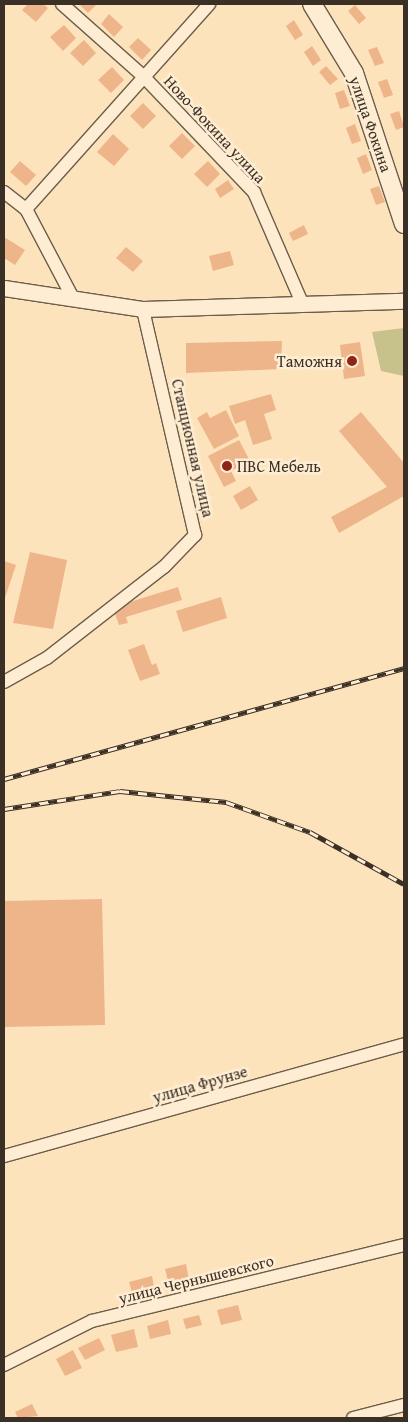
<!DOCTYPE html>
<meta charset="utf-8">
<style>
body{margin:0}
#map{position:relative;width:408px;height:1422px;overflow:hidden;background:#fde3bc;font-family:"Gentium Book Plus",serif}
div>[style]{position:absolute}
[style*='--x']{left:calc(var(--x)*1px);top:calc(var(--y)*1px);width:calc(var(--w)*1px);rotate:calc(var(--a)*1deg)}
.green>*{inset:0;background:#c7c18c}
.building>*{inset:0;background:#edb589}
.roads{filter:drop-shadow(1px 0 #6c5d4b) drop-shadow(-1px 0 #6c5d4b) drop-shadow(0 1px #6c5d4b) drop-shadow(0 -1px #6c5d4b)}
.minor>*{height:12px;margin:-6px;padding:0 6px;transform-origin:6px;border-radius:6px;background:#feedd3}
.tertiary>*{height:15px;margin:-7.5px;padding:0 7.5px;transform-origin:7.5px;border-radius:7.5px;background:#feedd3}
.secondary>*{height:18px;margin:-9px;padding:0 9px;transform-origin:9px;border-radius:9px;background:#feedd3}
.rail>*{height:5px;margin-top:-2.5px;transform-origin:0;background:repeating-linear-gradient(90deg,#feedd3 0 9px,#3b3025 0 18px);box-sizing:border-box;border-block:1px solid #3b3025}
.dots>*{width:14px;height:14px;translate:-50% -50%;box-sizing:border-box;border:2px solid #feedd3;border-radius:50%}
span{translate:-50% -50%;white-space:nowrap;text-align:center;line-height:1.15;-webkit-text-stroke:5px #feedd3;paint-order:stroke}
.street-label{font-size:16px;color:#3b3025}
.poi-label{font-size:16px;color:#3b3025}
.right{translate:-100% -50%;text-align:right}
.left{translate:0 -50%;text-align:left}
.frame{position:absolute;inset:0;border:5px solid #3b3025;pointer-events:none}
</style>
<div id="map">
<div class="green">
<i style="clip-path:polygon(404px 328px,404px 376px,381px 371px,372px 332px)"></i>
</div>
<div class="building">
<i style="clip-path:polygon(28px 4px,43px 4px,48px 8px,36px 22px,22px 10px)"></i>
<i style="clip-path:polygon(79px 4px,97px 4px,88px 13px)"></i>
<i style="clip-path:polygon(355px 5px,366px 18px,359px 24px,348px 11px)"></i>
<i style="clip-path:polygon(109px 14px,123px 27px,114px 37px,101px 24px)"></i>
<i style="clip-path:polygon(294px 20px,303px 35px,295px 40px,286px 26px)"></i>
<i style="clip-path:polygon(64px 25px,76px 38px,63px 51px,50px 37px)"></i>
<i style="clip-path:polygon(138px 38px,151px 50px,142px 60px,129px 47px)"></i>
<i style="clip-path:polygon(84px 40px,96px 53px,83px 66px,70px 53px)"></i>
<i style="clip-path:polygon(312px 46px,321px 60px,313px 66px,304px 52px)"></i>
<i style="clip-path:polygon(377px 47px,384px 63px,375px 66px,368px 50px)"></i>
<i style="clip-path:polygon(326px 66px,338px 79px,330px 85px,319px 72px)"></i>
<i style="clip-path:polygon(112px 67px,124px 80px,111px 93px,98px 80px)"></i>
<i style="clip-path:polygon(387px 79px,393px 95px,384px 98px,378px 82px)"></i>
<i style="clip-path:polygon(344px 90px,350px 106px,340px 109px,335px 93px)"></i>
<i style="clip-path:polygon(143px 103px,156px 116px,143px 129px,130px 116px)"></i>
<i style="clip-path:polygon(399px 111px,404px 127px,396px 130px,390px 114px)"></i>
<i style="clip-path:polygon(355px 124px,361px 141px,352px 144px,346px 128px)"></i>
<i style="clip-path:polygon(182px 133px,195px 146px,182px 159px,169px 146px)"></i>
<i style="clip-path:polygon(113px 134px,129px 149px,114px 166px,97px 152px)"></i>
<i style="clip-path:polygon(366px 154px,372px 170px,363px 174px,357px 158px)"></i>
<i style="clip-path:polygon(20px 161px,36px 175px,26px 186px,10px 172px)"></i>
<i style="clip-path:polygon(208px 161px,220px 174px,207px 187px,194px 174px)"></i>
<i style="clip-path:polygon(228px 180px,234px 189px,220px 198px,215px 189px)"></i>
<i style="clip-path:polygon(379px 186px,385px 202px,376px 205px,370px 189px)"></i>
<i style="clip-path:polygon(304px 225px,308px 234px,293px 241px,289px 233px)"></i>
<i style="clip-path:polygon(4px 237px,25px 250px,15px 265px,4px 258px)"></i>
<i style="clip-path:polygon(126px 247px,143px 261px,133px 272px,116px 258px)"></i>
<i style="clip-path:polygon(230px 251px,234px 265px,213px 271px,209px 256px)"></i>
<i style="clip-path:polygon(282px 341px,281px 369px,186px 373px,186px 343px)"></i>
<i style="clip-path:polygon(360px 342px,365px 376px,344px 379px,340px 345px)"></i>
<i style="clip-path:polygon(271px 394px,276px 410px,264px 414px,272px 439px,253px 445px,245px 420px,235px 424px,229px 406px)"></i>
<i style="clip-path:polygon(226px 410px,239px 436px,214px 449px,197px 418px,207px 412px,210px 418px)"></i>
<i style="clip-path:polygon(361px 412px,404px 463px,404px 496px,339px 533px,331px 517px,387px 487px,339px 431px)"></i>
<i style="clip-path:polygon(239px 440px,250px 461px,231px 471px,236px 481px,224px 487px,208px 456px)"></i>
<i style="clip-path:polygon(250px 486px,258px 500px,241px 510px,233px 496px)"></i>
<i style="clip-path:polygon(30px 552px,67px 560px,53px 629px,13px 623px)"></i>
<i style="clip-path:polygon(4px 561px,16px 565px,4px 601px)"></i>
<i style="clip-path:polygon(178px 587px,182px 600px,126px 617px,128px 623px,119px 625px,114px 611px,121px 609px,120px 605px)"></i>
<i style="clip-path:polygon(221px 597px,227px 618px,183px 632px,176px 611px)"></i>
<i style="clip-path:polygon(144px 644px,152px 665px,156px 663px,160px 674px,140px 681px,128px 650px)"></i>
<i style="clip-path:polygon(102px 899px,105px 1025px,4px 1027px,4px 901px)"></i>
<i style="clip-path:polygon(186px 1264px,189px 1280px,169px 1285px,165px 1269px)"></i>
<i style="clip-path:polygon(152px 1276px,154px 1287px,132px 1292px,129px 1282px)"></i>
<i style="clip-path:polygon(238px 1305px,242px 1320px,221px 1325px,217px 1310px)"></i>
<i style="clip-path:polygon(199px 1315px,202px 1325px,186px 1329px,183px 1319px)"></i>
<i style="clip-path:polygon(168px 1320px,171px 1334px,150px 1339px,147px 1326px)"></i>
<i style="clip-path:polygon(134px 1329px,138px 1347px,116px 1352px,111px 1335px)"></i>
<i style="clip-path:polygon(99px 1338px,105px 1350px,85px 1360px,78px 1348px)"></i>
<i style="clip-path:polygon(73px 1350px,82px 1368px,65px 1376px,56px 1359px)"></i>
<i style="clip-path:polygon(32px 1404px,38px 1416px,18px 1418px,15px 1412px)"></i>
</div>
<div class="roads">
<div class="minor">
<i style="--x:62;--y:4;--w:108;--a:41.6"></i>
<i style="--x:143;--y:76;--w:161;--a:46.3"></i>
<i style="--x:254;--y:192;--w:123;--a:66.6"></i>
<i style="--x:4;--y:192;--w:28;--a:38"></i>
<i style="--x:26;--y:209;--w:101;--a:62.2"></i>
<i style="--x:26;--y:209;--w:275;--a:-48.2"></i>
<i style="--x:4;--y:682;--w:49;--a:-29.2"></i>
<i style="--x:47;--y:658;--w:148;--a:-37.9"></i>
<i style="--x:164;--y:567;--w:45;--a:-45.9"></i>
<i style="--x:195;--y:535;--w:232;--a:-103"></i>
<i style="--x:4;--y:1156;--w:415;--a:-15.6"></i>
<i style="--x:4;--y:1365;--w:98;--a:-26.6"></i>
<i style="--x:92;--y:1321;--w:321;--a:-13.7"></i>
<i style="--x:353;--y:1418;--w:53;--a:-14.3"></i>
</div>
<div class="tertiary">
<i style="--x:4;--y:288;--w:141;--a:8.6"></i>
<i style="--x:143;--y:309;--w:261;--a:-1.8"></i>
</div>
<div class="secondary">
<i style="--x:312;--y:4;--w:81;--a:58.7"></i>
<i style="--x:354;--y:73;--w:159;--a:71.7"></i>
</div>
</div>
<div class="rail">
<i style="--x:4;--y:779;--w:415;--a:-15.5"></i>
<i style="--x:4;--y:809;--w:117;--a:-8.8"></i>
<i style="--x:120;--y:791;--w:107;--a:5.9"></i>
<i style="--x:226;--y:802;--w:89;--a:19.7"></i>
<i style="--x:310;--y:832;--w:107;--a:29"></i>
</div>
<div class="dots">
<i style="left:352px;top:361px;background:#8f2418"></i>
<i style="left:227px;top:466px;background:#8f2418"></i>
</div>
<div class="street-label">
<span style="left:371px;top:124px;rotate:71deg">улица Фокина</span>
<span style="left:215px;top:129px;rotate:47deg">Ново-Фокина улица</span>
<span style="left:193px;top:448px;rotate:77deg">Станционная улица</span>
<span style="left:200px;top:1084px;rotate:-16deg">улица Фрунзе</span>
<span style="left:196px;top:1279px;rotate:-14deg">улица Чернышевского</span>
</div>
<div class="poi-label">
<span class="right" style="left:342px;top:361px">Таможня</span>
<span class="left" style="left:237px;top:466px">ПВС Мебель</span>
</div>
<div class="frame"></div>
</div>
